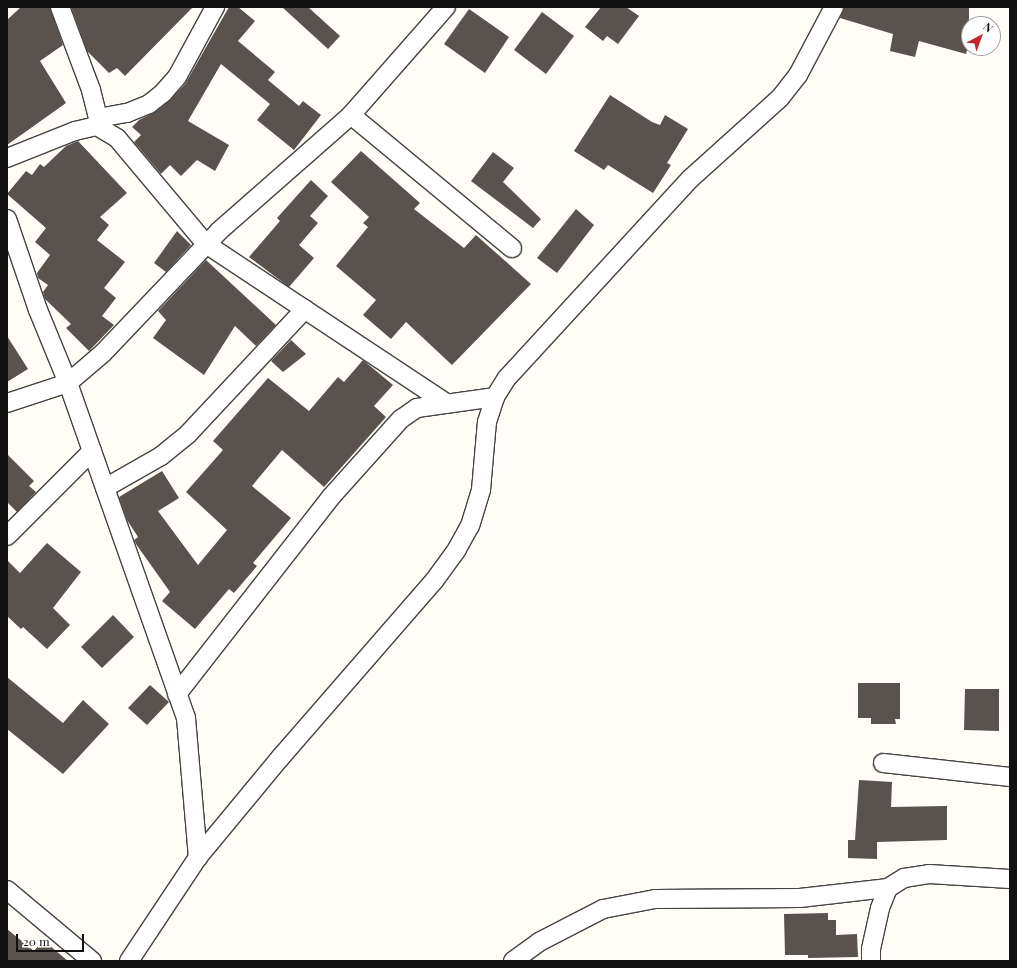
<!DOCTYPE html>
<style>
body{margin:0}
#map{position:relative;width:1017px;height:968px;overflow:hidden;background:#fffdf5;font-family:"Playfair Display",serif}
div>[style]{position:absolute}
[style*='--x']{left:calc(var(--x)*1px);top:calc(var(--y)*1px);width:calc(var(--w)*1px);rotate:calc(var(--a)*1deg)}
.building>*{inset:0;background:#5a524d}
.roads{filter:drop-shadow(1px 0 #444) drop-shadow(-1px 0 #444) drop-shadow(0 1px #444) drop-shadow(0 -1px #444)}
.street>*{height:18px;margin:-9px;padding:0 9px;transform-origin:9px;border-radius:9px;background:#fff}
span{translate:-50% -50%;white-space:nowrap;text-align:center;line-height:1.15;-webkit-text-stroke:4px #fff;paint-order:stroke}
.frame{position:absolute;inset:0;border:8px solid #111;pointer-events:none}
.north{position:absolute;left:961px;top:16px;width:40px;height:40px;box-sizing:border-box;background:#fff;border:1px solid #a0a0a0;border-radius:50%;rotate:41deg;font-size:11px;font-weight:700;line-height:16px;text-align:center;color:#111}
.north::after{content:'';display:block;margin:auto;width:14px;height:18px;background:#c4262e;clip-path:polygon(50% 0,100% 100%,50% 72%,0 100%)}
.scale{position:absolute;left:16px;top:934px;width:68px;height:18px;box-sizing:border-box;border:2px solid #111;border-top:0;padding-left:5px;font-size:12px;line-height:14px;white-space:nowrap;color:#111;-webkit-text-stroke:3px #fff;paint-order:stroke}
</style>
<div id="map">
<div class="building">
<i style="clip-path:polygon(21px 7px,50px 7px,63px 45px,40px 61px,66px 103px,7px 145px,7px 20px)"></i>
<i style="clip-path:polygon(71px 7px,193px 7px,125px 76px,117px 68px,109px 73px,87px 51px)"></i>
<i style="clip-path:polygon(229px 7px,238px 7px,255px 21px,238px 41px,275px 72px,268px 80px,299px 106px,303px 101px,321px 115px,294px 150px,257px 120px,270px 104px,221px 64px,188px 121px,229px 145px,215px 171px,197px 160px,181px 176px,170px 165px,161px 174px,134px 142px,141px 135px,132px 127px,139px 120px,155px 112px,169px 101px,185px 84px)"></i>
<i style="clip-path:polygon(282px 7px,308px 7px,340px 36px,328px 49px)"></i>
<i style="clip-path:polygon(601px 7px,626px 7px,639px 16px,618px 44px,607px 36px,603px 41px,585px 27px)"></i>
<i style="clip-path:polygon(844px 7px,969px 7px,969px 44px,966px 54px,919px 41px,915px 57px,890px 51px,893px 34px,840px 18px)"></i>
<i style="clip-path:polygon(469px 9px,509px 37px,485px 73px,444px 44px)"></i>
<i style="clip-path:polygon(542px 12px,574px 36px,546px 74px,514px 50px)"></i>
<i style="clip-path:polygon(610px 95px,652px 122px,660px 125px,665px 115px,688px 129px,667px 163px,671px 165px,653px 193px,608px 165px,604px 170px,574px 151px)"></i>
<i style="clip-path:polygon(78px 141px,127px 193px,100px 217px,109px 225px,97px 240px,125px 262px,104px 288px,116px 298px,102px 316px,114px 325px,89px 351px,66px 328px,71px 324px,45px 299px,43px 292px,48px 285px,38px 278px,37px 273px,50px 255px,35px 242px,46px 228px,7px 194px,26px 171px,32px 175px,40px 164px,44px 167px,66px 146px)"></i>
<i style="clip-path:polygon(361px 151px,420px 203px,414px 209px,464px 248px,476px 235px,531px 284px,452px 365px,406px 322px,391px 339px,363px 315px,376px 300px,336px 266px,368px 227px,363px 223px,369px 217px,331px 182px)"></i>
<i style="clip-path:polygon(493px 152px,514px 168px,503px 182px,541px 219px,533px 228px,471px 181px)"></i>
<i style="clip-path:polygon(311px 180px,328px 196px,310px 216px,318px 223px,299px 245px,314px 258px,289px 287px,249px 257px,280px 221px,277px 218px)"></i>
<i style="clip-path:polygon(576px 209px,594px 225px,557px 273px,537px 258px)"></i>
<i style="clip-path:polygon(177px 231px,191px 245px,166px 272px,154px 263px)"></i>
<i style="clip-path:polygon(206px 260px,276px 325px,256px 346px,235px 326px,204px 375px,153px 338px,166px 320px,158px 311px)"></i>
<i style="clip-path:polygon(7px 336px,28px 369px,7px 382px)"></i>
<i style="clip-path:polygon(291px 340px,306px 354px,283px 372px,271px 361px)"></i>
<i style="clip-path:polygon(363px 360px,393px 385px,374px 406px,386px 417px,324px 487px,282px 450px,252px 486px,291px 518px,253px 563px,257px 566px,234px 593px,229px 589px,195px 629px,162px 601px,170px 592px,136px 544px,134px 540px,138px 537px,127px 520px,119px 497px,162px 471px,179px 498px,158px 511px,198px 565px,227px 530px,186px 492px,223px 450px,213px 441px,268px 378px,309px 411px,338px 377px,344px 382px)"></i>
<i style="clip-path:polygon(7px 454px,34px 481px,29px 486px,36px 492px,17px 512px,7px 502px)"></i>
<i style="clip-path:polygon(47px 543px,81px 572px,53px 608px,70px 625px,47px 649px,23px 627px,21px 629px,7px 616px,7px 560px,20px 573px)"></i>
<i style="clip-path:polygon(113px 615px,134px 637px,102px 668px,81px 647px)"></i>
<i style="clip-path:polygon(7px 677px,63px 723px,83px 700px,109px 724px,63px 774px,7px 729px)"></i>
<i style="clip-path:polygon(858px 683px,900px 683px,900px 719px,895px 719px,896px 724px,871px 724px,871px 718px,858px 718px)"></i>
<i style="clip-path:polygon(150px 685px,169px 702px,147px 725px,128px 708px)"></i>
<i style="clip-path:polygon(965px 689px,999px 689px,999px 731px,964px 730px)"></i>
<i style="clip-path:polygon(859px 780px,892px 782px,891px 807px,947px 806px,947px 840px,877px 842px,877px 859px,848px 858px,848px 840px,855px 840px)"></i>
<i style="clip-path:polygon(828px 913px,828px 920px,836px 920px,836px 935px,857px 934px,858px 957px,808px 958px,808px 955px,785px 955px,784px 914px)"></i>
<i style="clip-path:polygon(7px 929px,34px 951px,43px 940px,68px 961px,7px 961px)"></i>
</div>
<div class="roads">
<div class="street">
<i style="--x:60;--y:7;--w:89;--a:69.5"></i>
<i style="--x:91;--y:90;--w:29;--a:76"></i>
<i style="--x:98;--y:118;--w:8;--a:97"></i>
<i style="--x:351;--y:115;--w:209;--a:39.6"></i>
<i style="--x:98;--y:118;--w:29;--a:-10"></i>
<i style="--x:127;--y:113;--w:24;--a:-22"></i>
<i style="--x:149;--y:104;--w:18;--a:-38"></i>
<i style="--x:163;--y:93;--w:21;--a:-49"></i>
<i style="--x:177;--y:77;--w:80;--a:-61.5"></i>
<i style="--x:7;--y:158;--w:73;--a:-21.7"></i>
<i style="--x:75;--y:131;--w:23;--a:-13"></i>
<i style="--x:97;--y:126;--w:23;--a:31"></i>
<i style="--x:117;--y:138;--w:138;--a:50"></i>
<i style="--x:206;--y:244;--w:288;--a:33.5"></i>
<i style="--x:7;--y:219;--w:96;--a:71.2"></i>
<i style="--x:38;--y:310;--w:79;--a:67.7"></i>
<i style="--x:68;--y:383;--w:355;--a:70.6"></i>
<i style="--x:186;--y:718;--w:140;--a:85.1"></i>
<i style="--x:7;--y:403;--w:64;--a:-18.2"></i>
<i style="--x:68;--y:383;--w:46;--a:-40.6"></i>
<i style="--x:103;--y:353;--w:168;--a:-46.4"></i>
<i style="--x:219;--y:231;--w:176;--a:-41.3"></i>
<i style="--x:351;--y:115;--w:144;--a:-48.7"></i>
<i style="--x:105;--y:488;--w:64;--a:-29.7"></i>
<i style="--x:161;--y:456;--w:35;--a:-39"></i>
<i style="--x:188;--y:434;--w:171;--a:-46.9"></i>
<i style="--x:7;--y:536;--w:120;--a:-45"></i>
<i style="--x:177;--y:694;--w:249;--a:-52"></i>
<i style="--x:330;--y:498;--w:106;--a:-48.1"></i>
<i style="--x:401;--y:419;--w:19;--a:-35"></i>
<i style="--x:417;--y:408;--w:79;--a:-8"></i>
<i style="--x:883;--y:763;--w:128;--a:6.3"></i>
<i style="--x:7;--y:890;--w:111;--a:39.9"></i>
<i style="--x:129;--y:961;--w:125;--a:-56.4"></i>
<i style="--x:198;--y:857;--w:129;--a:-50.4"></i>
<i style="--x:280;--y:758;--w:235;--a:-49"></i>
<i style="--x:434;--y:581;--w:39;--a:-54"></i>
<i style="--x:457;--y:549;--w:26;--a:-61"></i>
<i style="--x:470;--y:526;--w:38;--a:-73"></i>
<i style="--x:481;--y:490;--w:68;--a:-85"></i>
<i style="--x:487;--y:422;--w:26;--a:-72"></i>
<i style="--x:495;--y:397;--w:22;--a:-58"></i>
<i style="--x:507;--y:378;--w:270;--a:-47.4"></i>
<i style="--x:690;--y:179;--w:121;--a:-42"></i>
<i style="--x:780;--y:98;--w:29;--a:-52"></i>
<i style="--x:798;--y:75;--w:77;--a:-62.1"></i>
<i style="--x:513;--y:961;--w:32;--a:-36"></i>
<i style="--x:539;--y:942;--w:72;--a:-27.3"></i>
<i style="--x:603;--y:909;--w:53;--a:-10.9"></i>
<i style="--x:655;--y:899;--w:145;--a:-0.4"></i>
<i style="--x:800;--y:898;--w:89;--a:-6.5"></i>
<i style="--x:871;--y:961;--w:12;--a:-90"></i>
<i style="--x:871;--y:949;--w:42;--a:-77.6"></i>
<i style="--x:880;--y:908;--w:22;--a:-68"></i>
<i style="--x:888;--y:888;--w:19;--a:-32"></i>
<i style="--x:904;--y:878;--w:25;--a:-9"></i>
<i style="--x:929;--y:874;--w:81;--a:3.5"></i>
</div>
</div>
<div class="frame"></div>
<div class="north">N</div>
<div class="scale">20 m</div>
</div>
